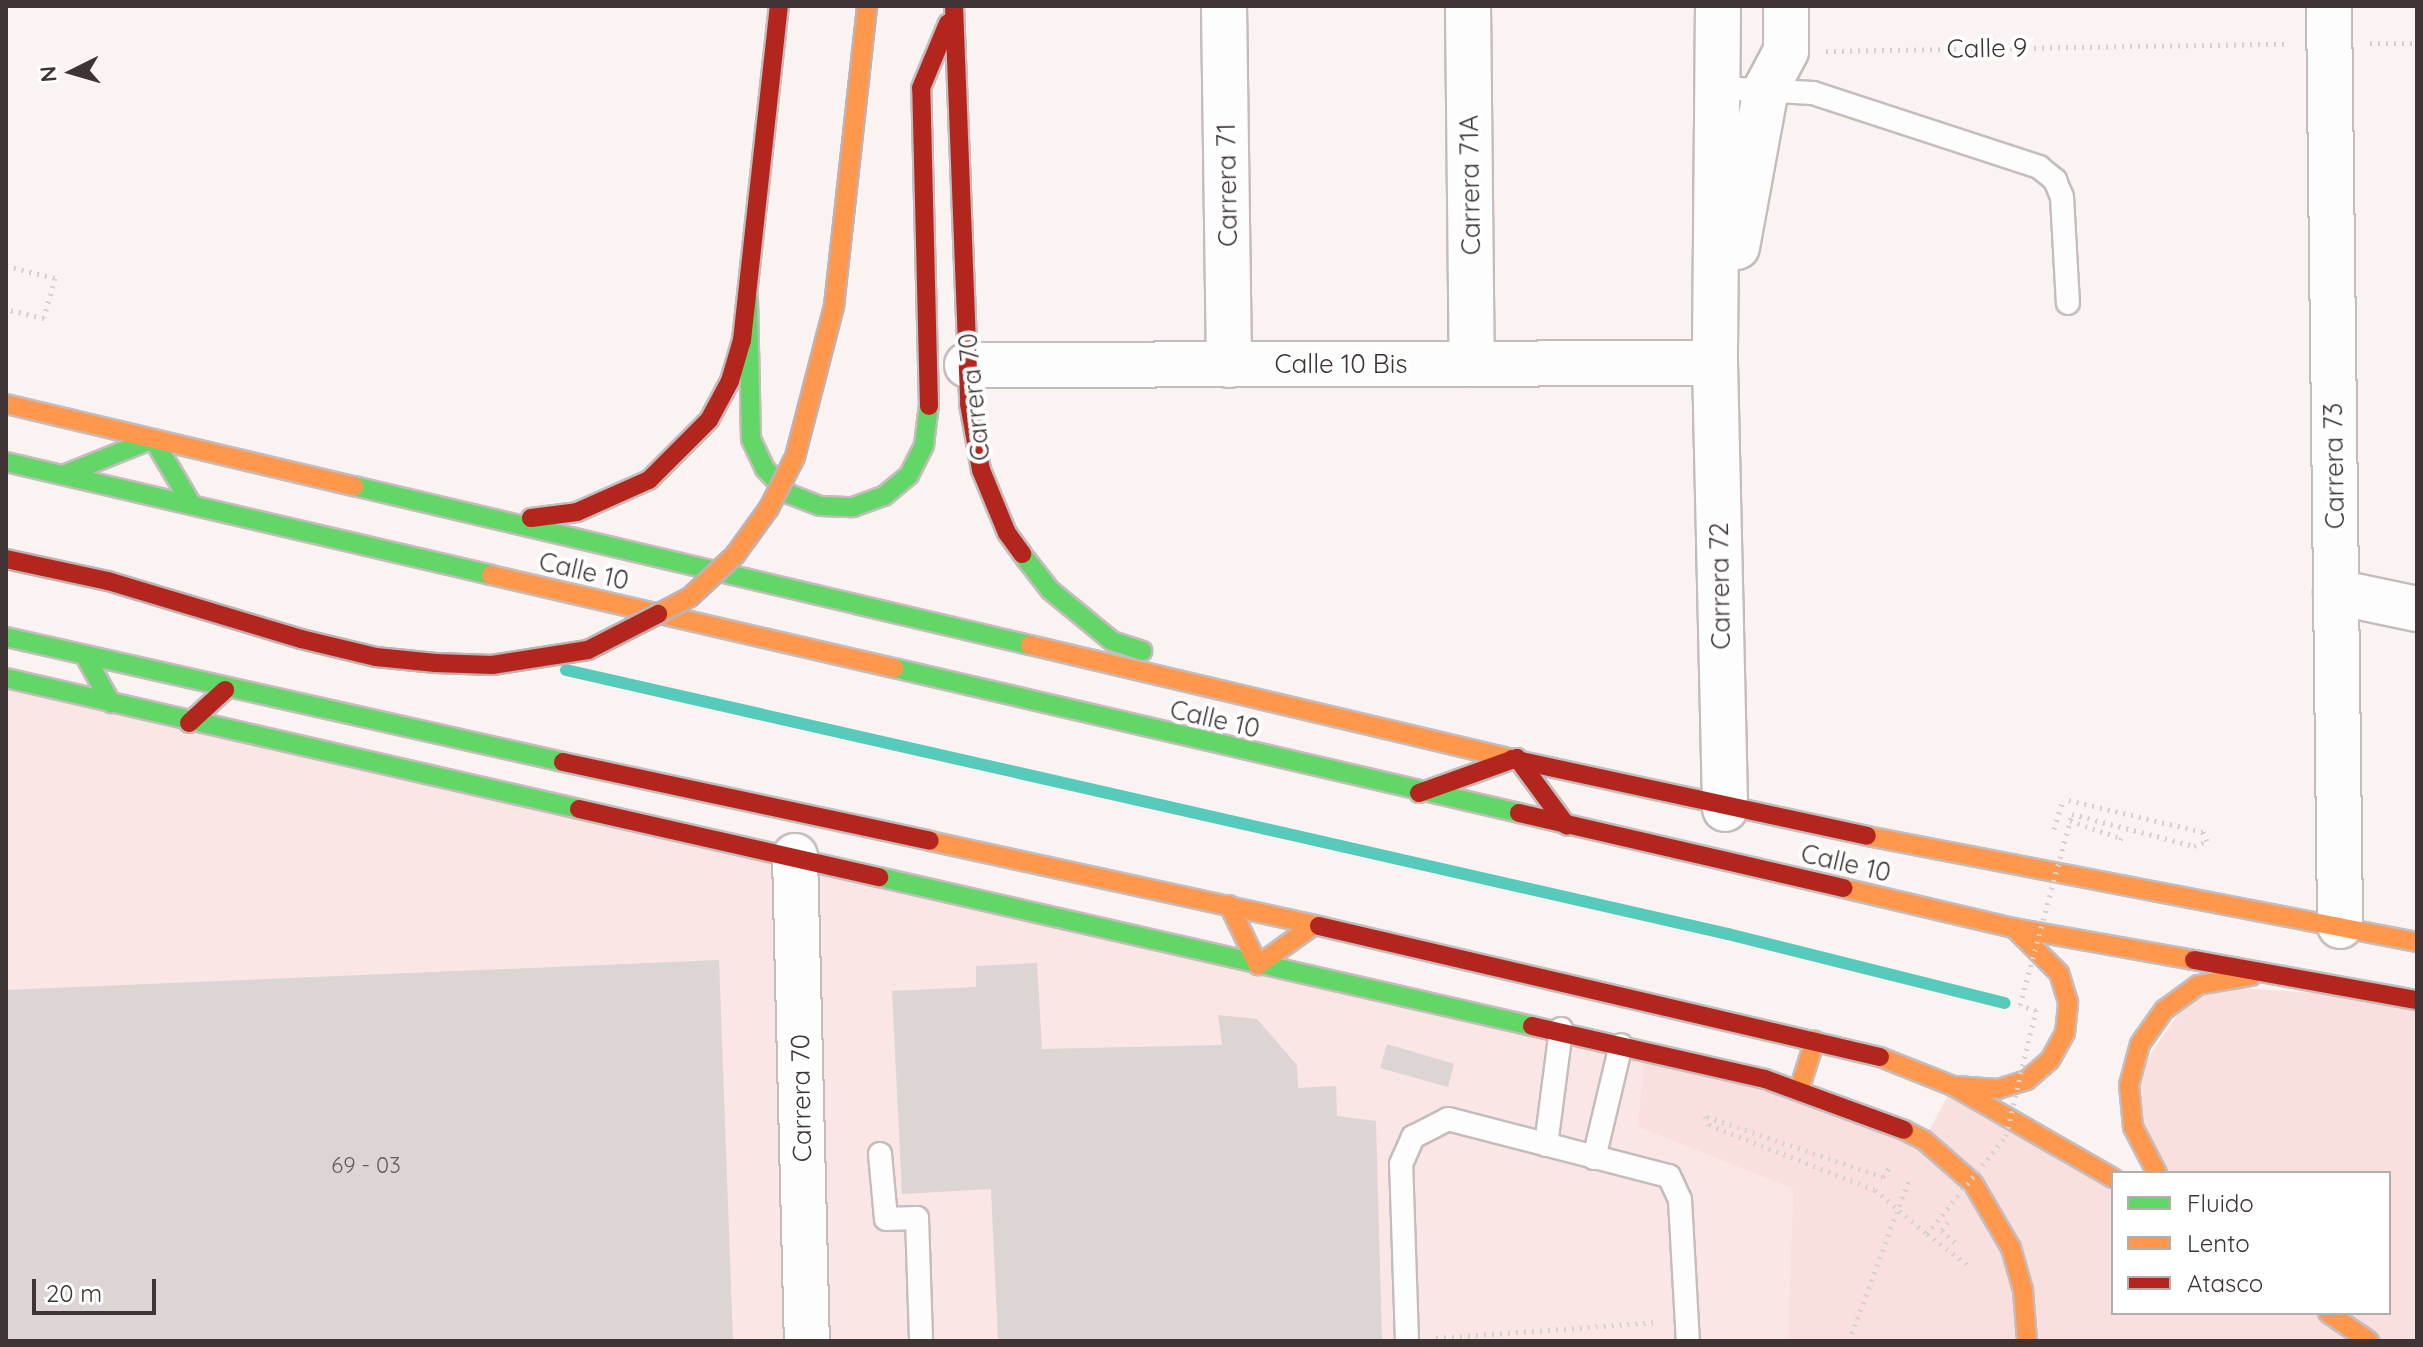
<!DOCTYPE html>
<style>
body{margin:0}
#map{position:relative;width:2423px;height:1347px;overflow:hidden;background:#fbf2f2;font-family:Quicksand,sans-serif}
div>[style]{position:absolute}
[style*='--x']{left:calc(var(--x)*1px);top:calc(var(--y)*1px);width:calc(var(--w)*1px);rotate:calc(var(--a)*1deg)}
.built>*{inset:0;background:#f9e6e5}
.green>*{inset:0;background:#f9e0de}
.stream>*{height:12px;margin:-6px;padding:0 6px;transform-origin:6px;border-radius:6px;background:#56cabb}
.building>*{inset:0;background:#ddd4d4}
.path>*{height:5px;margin-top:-2.5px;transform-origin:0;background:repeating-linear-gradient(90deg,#d6d2d1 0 2px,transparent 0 8px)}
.roads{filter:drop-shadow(2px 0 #c5bcbc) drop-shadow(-2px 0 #c5bcbc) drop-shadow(0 2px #c5bcbc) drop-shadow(0 -2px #c5bcbc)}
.lane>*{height:22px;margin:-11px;padding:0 11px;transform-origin:11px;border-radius:11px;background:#fefdfd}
.street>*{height:44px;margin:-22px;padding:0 22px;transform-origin:22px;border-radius:22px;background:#fefdfd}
.fast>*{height:18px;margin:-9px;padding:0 9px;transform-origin:9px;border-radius:9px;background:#63d668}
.slow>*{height:18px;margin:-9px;padding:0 9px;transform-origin:9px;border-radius:9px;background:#ff974d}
.jam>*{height:18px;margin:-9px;padding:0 9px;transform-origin:9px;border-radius:9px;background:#b3261e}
.path-bridge>*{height:5px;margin-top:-2.5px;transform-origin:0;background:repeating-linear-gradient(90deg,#d6d2d1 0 2px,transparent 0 8px)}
.bridges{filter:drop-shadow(2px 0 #c0b2b1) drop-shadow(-2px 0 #c0b2b1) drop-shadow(0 2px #c0b2b1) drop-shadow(0 -2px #c0b2b1)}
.slow-bridge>*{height:18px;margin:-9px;padding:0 9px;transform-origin:9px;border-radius:9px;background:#ff974d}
.jam-bridge>*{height:18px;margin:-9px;padding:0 9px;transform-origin:9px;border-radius:9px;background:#b3261e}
span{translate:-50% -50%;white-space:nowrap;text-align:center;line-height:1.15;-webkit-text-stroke:8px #fff;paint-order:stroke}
.number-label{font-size:22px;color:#665c5b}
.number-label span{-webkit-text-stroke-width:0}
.street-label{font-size:26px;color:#3e3433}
.frame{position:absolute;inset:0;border:8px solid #3e3433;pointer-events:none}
.legend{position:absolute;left:2111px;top:1171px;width:280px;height:144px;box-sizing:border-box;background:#fff;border:2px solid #b2aead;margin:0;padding:10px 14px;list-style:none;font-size:24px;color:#3e3433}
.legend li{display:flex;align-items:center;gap:16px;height:40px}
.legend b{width:40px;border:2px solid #b2aead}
.north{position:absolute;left:32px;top:32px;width:80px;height:80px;-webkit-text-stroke:6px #fff;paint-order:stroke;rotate:265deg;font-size:22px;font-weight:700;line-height:32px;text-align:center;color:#3e3433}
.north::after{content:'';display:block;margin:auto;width:28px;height:36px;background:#3e3433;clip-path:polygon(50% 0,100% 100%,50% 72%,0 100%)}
.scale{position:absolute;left:32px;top:1279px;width:124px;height:36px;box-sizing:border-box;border:4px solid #3e3433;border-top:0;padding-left:10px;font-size:24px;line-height:28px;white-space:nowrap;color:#3e3433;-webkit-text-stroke:6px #fff;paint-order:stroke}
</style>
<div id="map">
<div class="built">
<i style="clip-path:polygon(6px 678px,1644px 1050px,1638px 1127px,1793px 1189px,1788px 1341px,6px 1341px)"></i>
</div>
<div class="green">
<i style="clip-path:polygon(2198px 985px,2417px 1000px,2417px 1341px,1788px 1341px,1793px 1189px,1638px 1127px,1644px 1050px,1924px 1140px,1953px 1086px,2113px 1178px,2113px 1313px,2389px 1313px,2389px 1173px,2157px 1173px,2129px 1085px)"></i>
</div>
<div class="stream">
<i style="--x:566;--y:670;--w:1192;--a:12.8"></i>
<i style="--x:1728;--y:934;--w:285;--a:14"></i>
</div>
<div class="building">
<i style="clip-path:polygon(719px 960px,733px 1341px,6px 1341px,6px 990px)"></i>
<i style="clip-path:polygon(1037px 963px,1042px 1049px,1222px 1045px,1218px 1015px,1257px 1019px,1297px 1065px,1298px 1088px,1336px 1086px,1337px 1116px,1376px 1121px,1382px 1341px,998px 1341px,991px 1189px,902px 1194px,892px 991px,976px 987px,976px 966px)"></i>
<i style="clip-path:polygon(1387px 1044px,1454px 1064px,1448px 1087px,1380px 1068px)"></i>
</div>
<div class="path">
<i style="--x:2370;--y:43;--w:47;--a:0"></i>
<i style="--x:1826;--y:51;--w:462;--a:-0.9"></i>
<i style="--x:6;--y:266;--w:50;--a:13.8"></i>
<i style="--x:55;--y:278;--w:41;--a:105.4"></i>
<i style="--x:44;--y:318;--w:39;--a:-167"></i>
<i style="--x:2070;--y:821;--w:54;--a:18.4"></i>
<i style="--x:2121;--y:838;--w:4;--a:117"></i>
<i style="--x:2054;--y:829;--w:31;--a:-73"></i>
<i style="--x:1883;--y:1177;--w:11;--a:-56"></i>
<i style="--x:1948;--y:1222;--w:11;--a:128"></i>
<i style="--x:1941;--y:1231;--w:22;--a:39"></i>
<i style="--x:1927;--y:1234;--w:56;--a:37.1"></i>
<i style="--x:1436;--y:1338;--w:223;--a:-4.1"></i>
<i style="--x:1849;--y:1341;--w:170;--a:-69.6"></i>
</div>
<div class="roads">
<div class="lane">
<i style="--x:1718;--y:88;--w:95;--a:3"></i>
<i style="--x:1813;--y:93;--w:238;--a:18.1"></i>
<i style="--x:2039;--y:167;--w:21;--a:39"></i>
<i style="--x:2055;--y:180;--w:18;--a:68"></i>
<i style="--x:2062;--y:197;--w:106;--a:86.8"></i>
<i style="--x:1546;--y:1145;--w:117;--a:-82.6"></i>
<i style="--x:880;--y:1154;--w:65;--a:84.7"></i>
<i style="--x:886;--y:1219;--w:31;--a:-2"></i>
<i style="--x:917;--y:1218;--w:123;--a:88.1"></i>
<i style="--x:1594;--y:1158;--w:116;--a:-76.6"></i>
<i style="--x:1407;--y:1341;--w:177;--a:-91.9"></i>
<i style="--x:1401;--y:1164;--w:30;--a:-66"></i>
<i style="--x:1413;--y:1137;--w:39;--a:-27"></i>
<i style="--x:1448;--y:1119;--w:228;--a:14.5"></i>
<i style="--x:1669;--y:1176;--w:26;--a:65"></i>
<i style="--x:1680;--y:1200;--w:141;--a:86.8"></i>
</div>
<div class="street">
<i style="--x:1224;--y:6;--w:359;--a:89.2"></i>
<i style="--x:1468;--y:6;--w:358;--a:89.4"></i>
<i style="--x:1718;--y:6;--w:357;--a:90.5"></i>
<i style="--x:1715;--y:363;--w:446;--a:88.7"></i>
<i style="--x:2329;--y:6;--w:920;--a:89.31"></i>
<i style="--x:1737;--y:247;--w:161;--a:-79.6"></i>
<i style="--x:1766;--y:89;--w:43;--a:-62.2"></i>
<i style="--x:1786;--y:51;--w:45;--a:-90"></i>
<i style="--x:967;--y:365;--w:748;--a:-0.15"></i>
<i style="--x:2336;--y:592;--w:83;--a:11.9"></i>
<i style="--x:795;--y:856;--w:485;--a:88.6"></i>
</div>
<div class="fast">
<i style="--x:748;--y:298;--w:141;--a:88.8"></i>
<i style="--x:751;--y:439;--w:33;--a:65"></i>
<i style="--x:765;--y:469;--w:35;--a:46"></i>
<i style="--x:789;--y:494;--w:33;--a:21"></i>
<i style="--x:820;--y:506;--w:33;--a:2"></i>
<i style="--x:853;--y:507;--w:33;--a:-20"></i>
<i style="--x:884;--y:496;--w:33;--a:-40"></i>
<i style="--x:909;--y:475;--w:34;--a:-63"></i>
<i style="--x:924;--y:445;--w:39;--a:-83"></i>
<i style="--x:6;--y:462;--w:498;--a:13.1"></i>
<i style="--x:63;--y:475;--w:97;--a:-21.8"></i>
<i style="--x:153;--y:439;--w:77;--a:59.4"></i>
<i style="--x:354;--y:486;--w:694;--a:13.24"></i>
<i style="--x:1022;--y:554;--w:46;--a:52.1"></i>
<i style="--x:1050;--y:590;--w:80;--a:39.4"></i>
<i style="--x:1112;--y:641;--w:32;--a:18"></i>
<i style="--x:6;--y:637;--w:571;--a:12.65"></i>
<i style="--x:85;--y:656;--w:54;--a:61"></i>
<i style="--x:894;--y:668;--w:642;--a:13.06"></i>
<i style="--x:6;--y:678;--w:588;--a:12.88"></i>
<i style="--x:879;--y:877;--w:670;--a:12.85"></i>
</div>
<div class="slow">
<i style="--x:6;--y:404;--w:358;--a:13.3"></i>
<i style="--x:491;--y:575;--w:414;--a:13"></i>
<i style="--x:1030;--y:645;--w:495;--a:13.3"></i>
<i style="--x:1867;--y:836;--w:560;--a:10.91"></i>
<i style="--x:930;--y:841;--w:398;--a:12.3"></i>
<i style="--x:1843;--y:888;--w:176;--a:13.2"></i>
<i style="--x:2014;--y:928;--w:183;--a:10.1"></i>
<i style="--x:1229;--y:905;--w:67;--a:64.2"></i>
<i style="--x:1258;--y:965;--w:69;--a:-35.5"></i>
<i style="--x:1880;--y:1057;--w:79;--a:21.7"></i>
<i style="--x:1953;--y:1086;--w:185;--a:29.9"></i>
<i style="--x:1955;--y:1086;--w:43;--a:4"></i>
<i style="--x:1998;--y:1089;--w:30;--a:-17"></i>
<i style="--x:2027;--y:1080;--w:30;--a:-41"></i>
<i style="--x:2050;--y:1060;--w:31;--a:-61"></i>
<i style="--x:2065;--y:1033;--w:31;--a:-84"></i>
<i style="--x:2068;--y:1002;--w:30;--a:-107"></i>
<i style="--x:2059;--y:973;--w:64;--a:-135"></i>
<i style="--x:1799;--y:1090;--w:52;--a:-72.3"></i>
<i style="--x:1904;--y:1130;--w:22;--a:27"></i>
<i style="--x:1924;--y:1140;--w:65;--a:41.3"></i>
<i style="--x:1973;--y:1183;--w:75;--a:59.7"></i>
<i style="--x:2011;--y:1248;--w:44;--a:74.1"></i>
<i style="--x:2023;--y:1290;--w:51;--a:85.5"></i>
<i style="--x:2157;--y:1173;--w:52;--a:-117.6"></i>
<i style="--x:2133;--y:1127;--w:42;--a:-95.4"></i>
<i style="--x:2129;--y:1085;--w:42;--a:-75"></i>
<i style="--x:2140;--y:1044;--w:42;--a:-54.8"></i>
<i style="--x:2164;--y:1010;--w:42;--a:-36.3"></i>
<i style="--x:2198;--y:985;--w:54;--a:-9.6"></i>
<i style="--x:2328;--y:1313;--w:50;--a:34.3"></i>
</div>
<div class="jam">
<i style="--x:954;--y:6;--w:398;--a:87.8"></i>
<i style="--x:969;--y:404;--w:67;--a:79.7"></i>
<i style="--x:981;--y:470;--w:68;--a:67.6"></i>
<i style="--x:1007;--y:533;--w:26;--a:54"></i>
<i style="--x:929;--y:406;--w:318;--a:-91.4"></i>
<i style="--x:921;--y:88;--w:70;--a:-67.4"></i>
<i style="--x:531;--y:518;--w:46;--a:-7.4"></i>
<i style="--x:577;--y:512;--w:79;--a:-24"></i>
<i style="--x:649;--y:480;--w:85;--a:-45"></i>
<i style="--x:709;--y:420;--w:44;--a:-61.7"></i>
<i style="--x:730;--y:381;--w:43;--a:-73.7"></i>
<i style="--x:742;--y:340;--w:336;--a:-83.7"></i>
<i style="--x:189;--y:723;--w:49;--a:-42.5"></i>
<i style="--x:1512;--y:759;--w:363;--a:12.2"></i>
<i style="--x:563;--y:762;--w:375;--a:12.1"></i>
<i style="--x:1419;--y:793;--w:104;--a:-19.7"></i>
<i style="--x:1517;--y:758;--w:84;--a:53.7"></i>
<i style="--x:579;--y:809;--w:308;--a:12.8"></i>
<i style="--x:1519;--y:813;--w:333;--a:13"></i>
<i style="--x:1319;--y:926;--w:576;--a:13.14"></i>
<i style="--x:2194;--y:960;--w:227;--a:10.2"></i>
<i style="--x:1532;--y:1026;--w:239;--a:12.8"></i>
<i style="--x:1765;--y:1079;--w:148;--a:20.1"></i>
</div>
</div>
<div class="path-bridge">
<i style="--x:1883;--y:1177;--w:188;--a:-161.1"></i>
<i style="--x:1705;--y:1116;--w:10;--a:66"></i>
<i style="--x:1709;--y:1125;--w:178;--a:21.4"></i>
<i style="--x:1875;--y:1190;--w:68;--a:40.2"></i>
<i style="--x:1927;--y:1234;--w:126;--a:-51.1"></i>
<i style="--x:2006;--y:1136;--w:130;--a:-76.6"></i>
<i style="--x:2036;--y:1010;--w:17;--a:-163"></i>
<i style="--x:2020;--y:1005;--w:198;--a:-74.8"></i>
<i style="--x:2072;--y:814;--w:126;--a:14.7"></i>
<i style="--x:2194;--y:846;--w:14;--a:-21"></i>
<i style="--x:2207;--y:841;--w:10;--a:-114"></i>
<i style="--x:2203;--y:832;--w:144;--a:-166.7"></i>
</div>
<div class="bridges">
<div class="slow-bridge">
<i style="--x:658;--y:614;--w:36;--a:-28"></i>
<i style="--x:690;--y:597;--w:62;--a:-43"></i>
<i style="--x:735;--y:555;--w:58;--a:-54.1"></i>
<i style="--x:769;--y:508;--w:57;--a:-63"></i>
<i style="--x:795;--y:457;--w:156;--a:-75.5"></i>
<i style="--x:834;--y:306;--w:302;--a:-83.7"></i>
</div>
<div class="jam-bridge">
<i style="--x:6;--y:559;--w:104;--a:12.2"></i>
<i style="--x:108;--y:581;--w:202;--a:16.7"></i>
<i style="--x:301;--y:639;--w:77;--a:13.5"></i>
<i style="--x:376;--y:657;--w:60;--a:5.7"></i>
<i style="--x:436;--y:663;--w:56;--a:2"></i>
<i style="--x:492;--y:665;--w:97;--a:-8.9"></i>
<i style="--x:588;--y:650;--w:79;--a:-27.2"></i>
</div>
</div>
<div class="number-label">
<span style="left:366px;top:1166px">69 - 03</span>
</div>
<div class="street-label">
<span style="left:1987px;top:48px;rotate:-1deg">Calle 9</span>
<span style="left:1227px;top:185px;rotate:-91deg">Carrera 71</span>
<span style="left:1470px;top:185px;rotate:-91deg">Carrera 71A</span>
<span style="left:1341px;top:364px">Calle 10 Bis</span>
<span style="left:974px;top:397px;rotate:-96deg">Carrera 70</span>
<span style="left:2334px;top:466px;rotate:-91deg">Carrera 73</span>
<span style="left:584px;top:571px;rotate:13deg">Calle 10</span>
<span style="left:1720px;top:586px;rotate:-91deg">Carrera 72</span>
<span style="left:1215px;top:719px;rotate:13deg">Calle 10</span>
<span style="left:1846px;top:863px;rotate:13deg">Calle 10</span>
<span style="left:801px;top:1098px;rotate:-91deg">Carrera 70</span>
</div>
<div class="frame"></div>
<ul class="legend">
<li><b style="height:10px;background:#63d668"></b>Fluido</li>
<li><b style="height:10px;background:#ff974d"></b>Lento</li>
<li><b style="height:10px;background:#b3261e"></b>Atasco</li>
</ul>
<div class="north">N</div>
<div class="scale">20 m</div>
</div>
